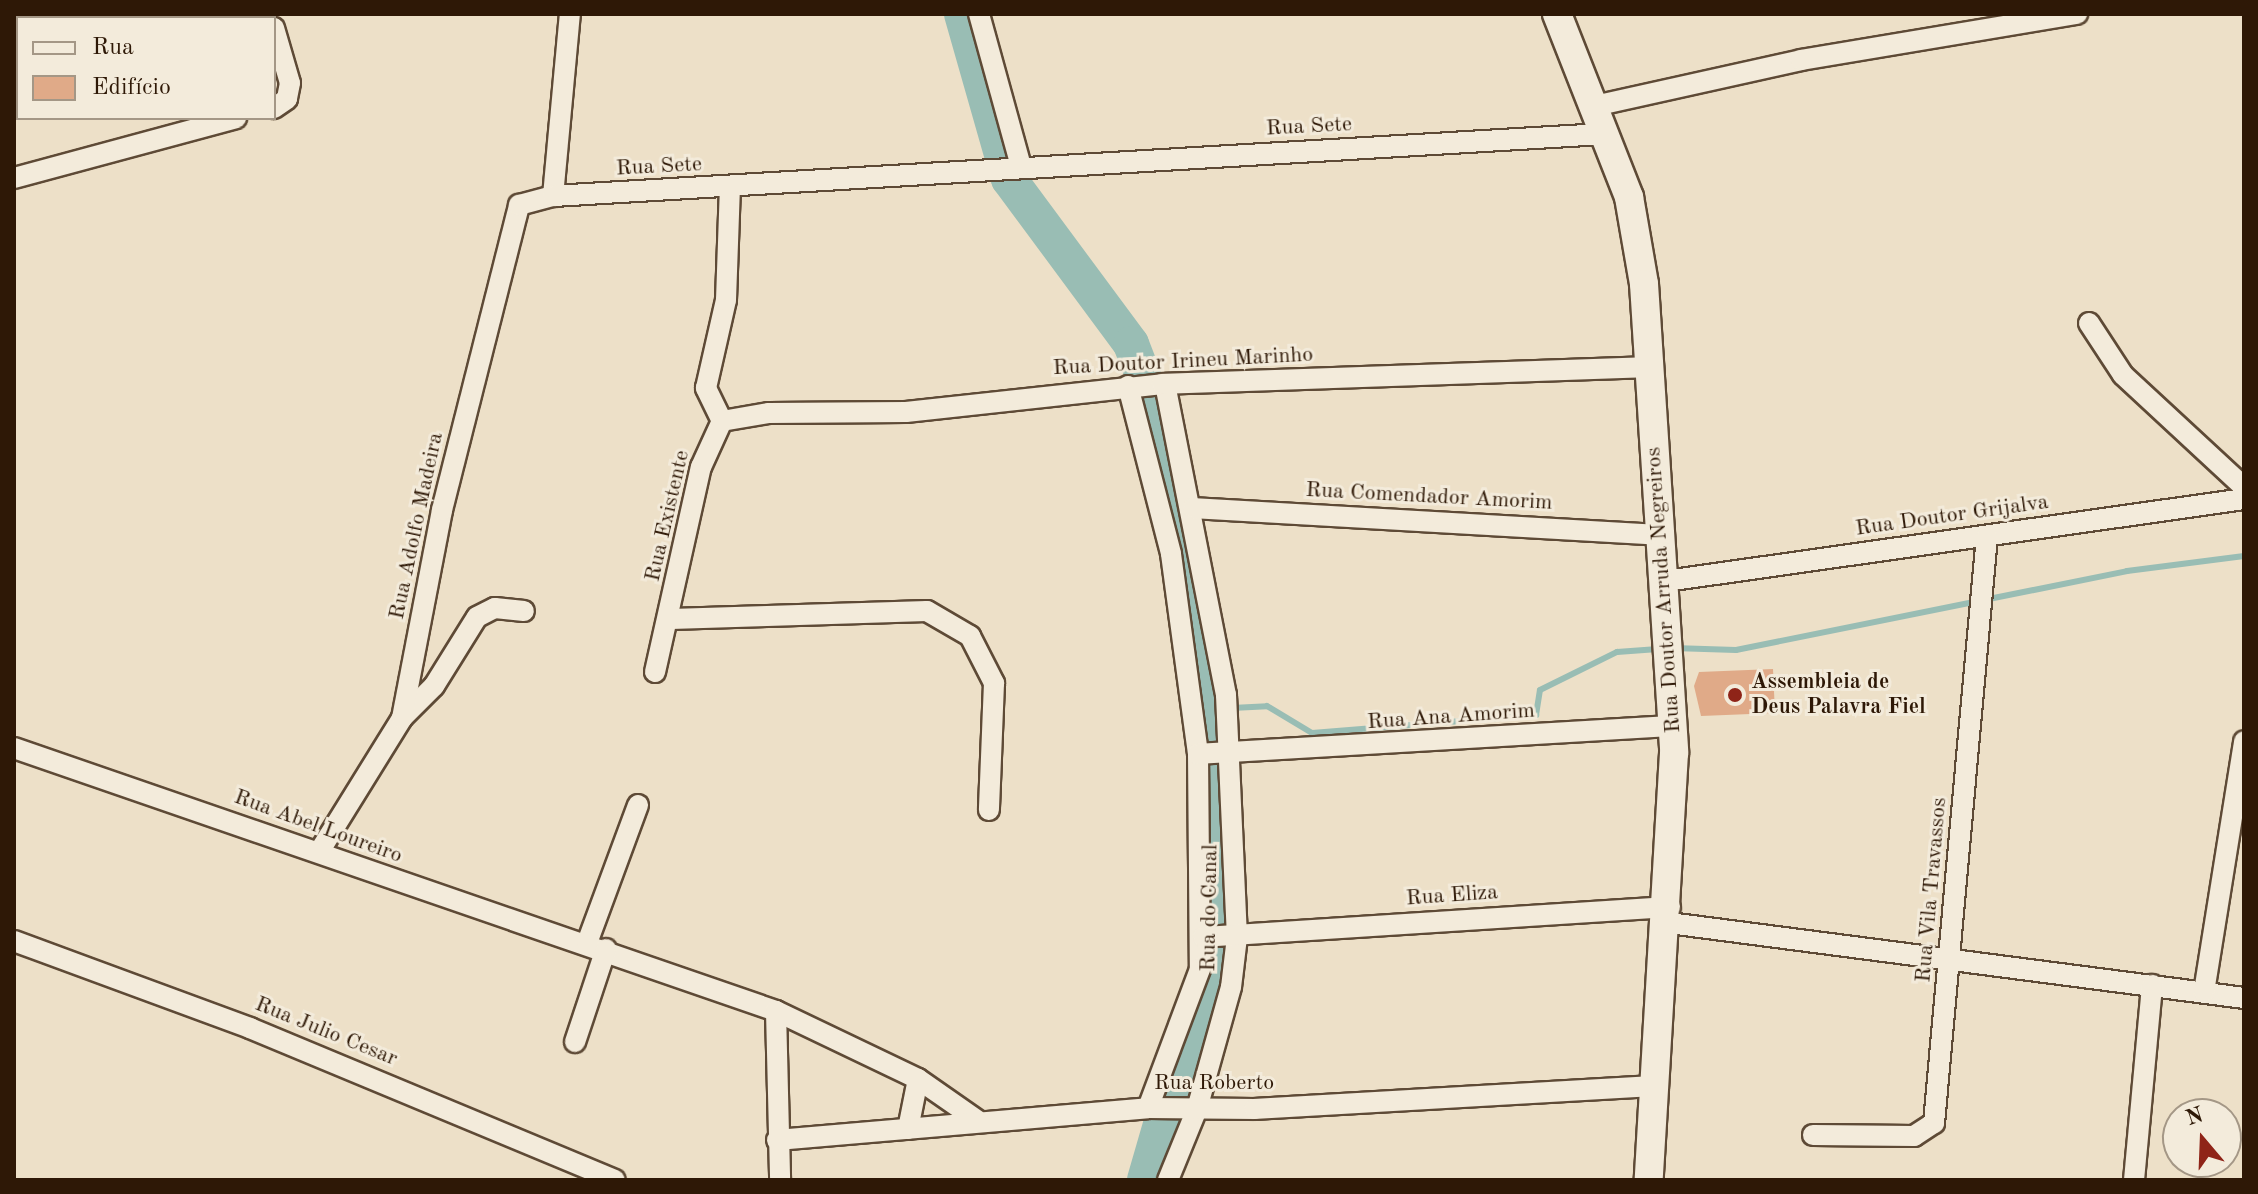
<!DOCTYPE html>
<meta charset="utf-8">
<style>
body{margin:0}
#map{position:relative;width:2258px;height:1194px;overflow:hidden;background:#ede0c8;font-family:"Old Standard TT",serif}
div>[style]{position:absolute}
[style*='--x']{left:calc(var(--x)*1px);top:calc(var(--y)*1px);width:calc(var(--w)*1px);rotate:calc(var(--a)*1deg)}
.stream>*{height:6px;margin:-3px;padding:0 3px;transform-origin:3px;border-radius:3px;background:#99bdb4}
.river>*{height:36px;margin:-18px;padding:0 18px;transform-origin:18px;border-radius:18px;background:#99bdb4}
.building>*{inset:0;background:#e0aa88}
.roads{filter:drop-shadow(2px 0 #5e4a36) drop-shadow(-2px 0 #5e4a36) drop-shadow(0 2px #5e4a36) drop-shadow(0 -2px #5e4a36)}
.street>*{height:20px;margin:-10px;padding:0 10px;transform-origin:10px;border-radius:10px;background:#f3ebdb}
.secondary>*{height:28px;margin:-14px;padding:0 14px;transform-origin:14px;border-radius:14px;background:#f3ebdb}
.dots>*{width:22px;height:22px;translate:-50% -50%;box-sizing:border-box;border:4px solid #f3ebdb;border-radius:50%}
span{translate:-50% -50%;white-space:nowrap;text-align:center;line-height:1.15;-webkit-text-stroke:6px #f3ebdb;paint-order:stroke}
.street-label{font-size:22px;color:#2e1806}
.poi-label{font-size:22px;color:#2e1806;font-weight:700}
.left{translate:0 -50%;text-align:left}
.frame{position:absolute;inset:0;border:16px solid #2e1806;pointer-events:none}
.legend{position:absolute;left:16px;top:16px;width:260px;height:104px;box-sizing:border-box;background:#f3ebdb;border:2px solid #a49786;margin:0;padding:10px 14px;list-style:none;font-size:24px;color:#2e1806}
.legend li{display:flex;align-items:center;gap:16px;height:40px}
.legend b{width:40px;border:2px solid #a49786}
.north{position:absolute;left:2162px;top:1098px;width:80px;height:80px;box-sizing:border-box;background:#f3ebdb;border:2px solid #a49786;border-radius:50%;rotate:341deg;font-size:22px;font-weight:700;line-height:32px;text-align:center;color:#2e1806}
.north::after{content:'';display:block;margin:auto;width:28px;height:36px;background:#8f2418;clip-path:polygon(50% 0,100% 100%,50% 72%,0 100%)}
</style>
<div id="map">
<div class="stream">
<i style="--x:1673;--y:648;--w:63;--a:1.8"></i>
<i style="--x:1736;--y:650;--w:399;--a:-11.4"></i>
<i style="--x:2127;--y:571;--w:118;--a:-7.3"></i>
<i style="--x:1232;--y:708;--w:35;--a:-3"></i>
<i style="--x:1267;--y:706;--w:52;--a:31"></i>
<i style="--x:1312;--y:733;--w:225;--a:-4.6"></i>
<i style="--x:1536;--y:715;--w:25;--a:-81"></i>
<i style="--x:1540;--y:690;--w:86;--a:-26.3"></i>
<i style="--x:1617;--y:652;--w:41;--a:-4.2"></i>
</div>
<div class="river">
<i style="--x:962;--y:14;--w:172;--a:74.1"></i>
<i style="--x:1009;--y:179;--w:205;--a:53.5"></i>
<i style="--x:1131;--y:344;--w:75;--a:68.9"></i>
<i style="--x:1158;--y:414;--w:294;--a:80"></i>
<i style="--x:1209;--y:704;--w:276;--a:86.9"></i>
<i style="--x:1224;--y:980;--w:154;--a:113.7"></i>
<i style="--x:1162;--y:1121;--w:61;--a:106.1"></i>
</div>
<div class="building">
<i style="clip-path:polygon(1773px 669px,1775px 713px,1701px 716px,1694px 686px,1699px 672px)"></i>
</div>
<div class="roads">
<div class="street">
<i style="--x:979;--y:14;--w:158;--a:74.6"></i>
<i style="--x:191;--y:18;--w:16;--a:-15"></i>
<i style="--x:274;--y:28;--w:57;--a:73.8"></i>
<i style="--x:290;--y:83;--w:16;--a:101"></i>
<i style="--x:287;--y:99;--w:16;--a:145"></i>
<i style="--x:14;--y:68;--w:4;--a:-14"></i>
<i style="--x:1594;--y:106;--w:212;--a:-12.5"></i>
<i style="--x:1801;--y:60;--w:280;--a:-9.5"></i>
<i style="--x:14;--y:178;--w:230;--a:-15.1"></i>
<i style="--x:553;--y:196;--w:183;--a:-84.7"></i>
<i style="--x:2089;--y:323;--w:62;--a:56.8"></i>
<i style="--x:2123;--y:375;--w:165;--a:42.8"></i>
<i style="--x:1165;--y:384;--w:317;--a:78.9"></i>
<i style="--x:1226;--y:695;--w:242;--a:87.4"></i>
<i style="--x:1237;--y:937;--w:50;--a:96.8"></i>
<i style="--x:1231;--y:987;--w:127;--a:105.6"></i>
<i style="--x:1197;--y:1109;--w:77;--a:112.2"></i>
<i style="--x:1128;--y:386;--w:173;--a:75.6"></i>
<i style="--x:1171;--y:554;--w:202;--a:82.3"></i>
<i style="--x:1198;--y:754;--w:215;--a:89.5"></i>
<i style="--x:1200;--y:969;--w:148;--a:110.5"></i>
<i style="--x:722;--y:421;--w:48;--a:-9.7"></i>
<i style="--x:769;--y:413;--w:137;--a:-0.4"></i>
<i style="--x:906;--y:412;--w:258;--a:-6.2"></i>
<i style="--x:1162;--y:384;--w:487;--a:-2"></i>
<i style="--x:1193;--y:508;--w:470;--a:3.3"></i>
<i style="--x:1666;--y:581;--w:584;--a:-8.07"></i>
<i style="--x:671;--y:619;--w:256;--a:-1.8"></i>
<i style="--x:927;--y:611;--w:50;--a:30.2"></i>
<i style="--x:970;--y:636;--w:53;--a:62.9"></i>
<i style="--x:994;--y:683;--w:127;--a:92.3"></i>
<i style="--x:655;--y:672;--w:210;--a:-77.4"></i>
<i style="--x:701;--y:467;--w:51;--a:-65.5"></i>
<i style="--x:722;--y:421;--w:37;--a:-116"></i>
<i style="--x:706;--y:388;--w:90;--a:-77.2"></i>
<i style="--x:726;--y:300;--w:112;--a:-88"></i>
<i style="--x:402;--y:718;--w:45;--a:-45"></i>
<i style="--x:434;--y:686;--w:81;--a:-58.1"></i>
<i style="--x:477;--y:617;--w:20;--a:-27"></i>
<i style="--x:495;--y:608;--w:29;--a:6"></i>
<i style="--x:14;--y:748;--w:806;--a:19.04"></i>
<i style="--x:776;--y:1011;--w:157;--a:25.6"></i>
<i style="--x:918;--y:1079;--w:72;--a:34.8"></i>
<i style="--x:1198;--y:754;--w:476;--a:-3.4"></i>
<i style="--x:319;--y:852;--w:158;--a:-58.2"></i>
<i style="--x:402;--y:718;--w:212;--a:-79.1"></i>
<i style="--x:442;--y:510;--w:315;--a:-75.8"></i>
<i style="--x:519;--y:205;--w:35;--a:-15"></i>
<i style="--x:553;--y:196;--w:1053;--a:-3.38"></i>
<i style="--x:1669;--y:923;--w:580;--a:7.43"></i>
<i style="--x:1203;--y:937;--w:468;--a:-3.7"></i>
<i style="--x:14;--y:941;--w:252;--a:20.2"></i>
<i style="--x:250;--y:1028;--w:395;--a:22.6"></i>
<i style="--x:587;--y:943;--w:147;--a:-69.7"></i>
<i style="--x:2204;--y:992;--w:254;--a:-80.9"></i>
<i style="--x:776;--y:1011;--w:169;--a:88.6"></i>
<i style="--x:575;--y:1042;--w:98;--a:-71.6"></i>
<i style="--x:908;--y:1129;--w:51;--a:-78.7"></i>
<i style="--x:1813;--y:1135;--w:101;--a:0.6"></i>
<i style="--x:1914;--y:1136;--w:24;--a:-33"></i>
<i style="--x:1934;--y:1123;--w:589;--a:-84.84"></i>
<i style="--x:777;--y:1140;--w:372;--a:-4.9"></i>
<i style="--x:1148;--y:1108;--w:107;--a:0.5"></i>
<i style="--x:1255;--y:1109;--w:398;--a:-3.3"></i>
<i style="--x:2134;--y:1180;--w:196;--a:-84.7"></i>
</div>
<div class="secondary">
<i style="--x:1557;--y:14;--w:197;--a:68.5"></i>
<i style="--x:1629;--y:197;--w:88;--a:80.2"></i>
<i style="--x:1644;--y:284;--w:470;--a:86.3"></i>
<i style="--x:1674;--y:753;--w:428;--a:93.4"></i>
</div>
</div>
<div class="dots">
<i style="left:1735px;top:695px;background:#8f2418"></i>
</div>
<div class="street-label">
<span style="left:1309px;top:127px;rotate:-3deg">Rua Sete</span>
<span style="left:659px;top:167px;rotate:-3deg">Rua Sete</span>
<span style="left:1183px;top:362px;rotate:-3deg">Rua Doutor Irineu Marinho</span>
<span style="left:1429px;top:497px;rotate:3deg">Rua Comendador Amorim</span>
<span style="left:668px;top:516px;rotate:-77deg">Rua Existente</span>
<span style="left:1952px;top:516px;rotate:-8deg">Rua Doutor Grijalva</span>
<span style="left:417px;top:526px;rotate:-78deg">Rua Adolfo Madeira</span>
<span style="left:1664px;top:590px;rotate:-94deg">Rua Doutor Arruda Negreiros</span>
<span style="left:1451px;top:717px;rotate:-4deg">Rua Ana Amorim</span>
<span style="left:318px;top:827px;rotate:20deg">Rua Abel Loureiro</span>
<span style="left:1932px;top:890px;rotate:-85deg">Rua Vila Travassos</span>
<span style="left:1452px;top:896px;rotate:-4deg">Rua Eliza</span>
<span style="left:1210px;top:908px;rotate:-89deg">Rua do Canal</span>
<span style="left:326px;top:1032px;rotate:22deg">Rua Julio Cesar</span>
<span style="left:1214px;top:1084px">Rua Roberto</span>
</div>
<div class="poi-label">
<span class="left" style="left:1751px;top:695px">Assembleia de<br>Deus Palavra Fiel</span>
</div>
<div class="frame"></div>
<ul class="legend">
<li><b style="height:10px;background:#f3ebdb"></b>Rua</li>
<li><b style="height:22px;background:#e0aa88"></b>Edifício</li>
</ul>
<div class="north">N</div>
</div>
